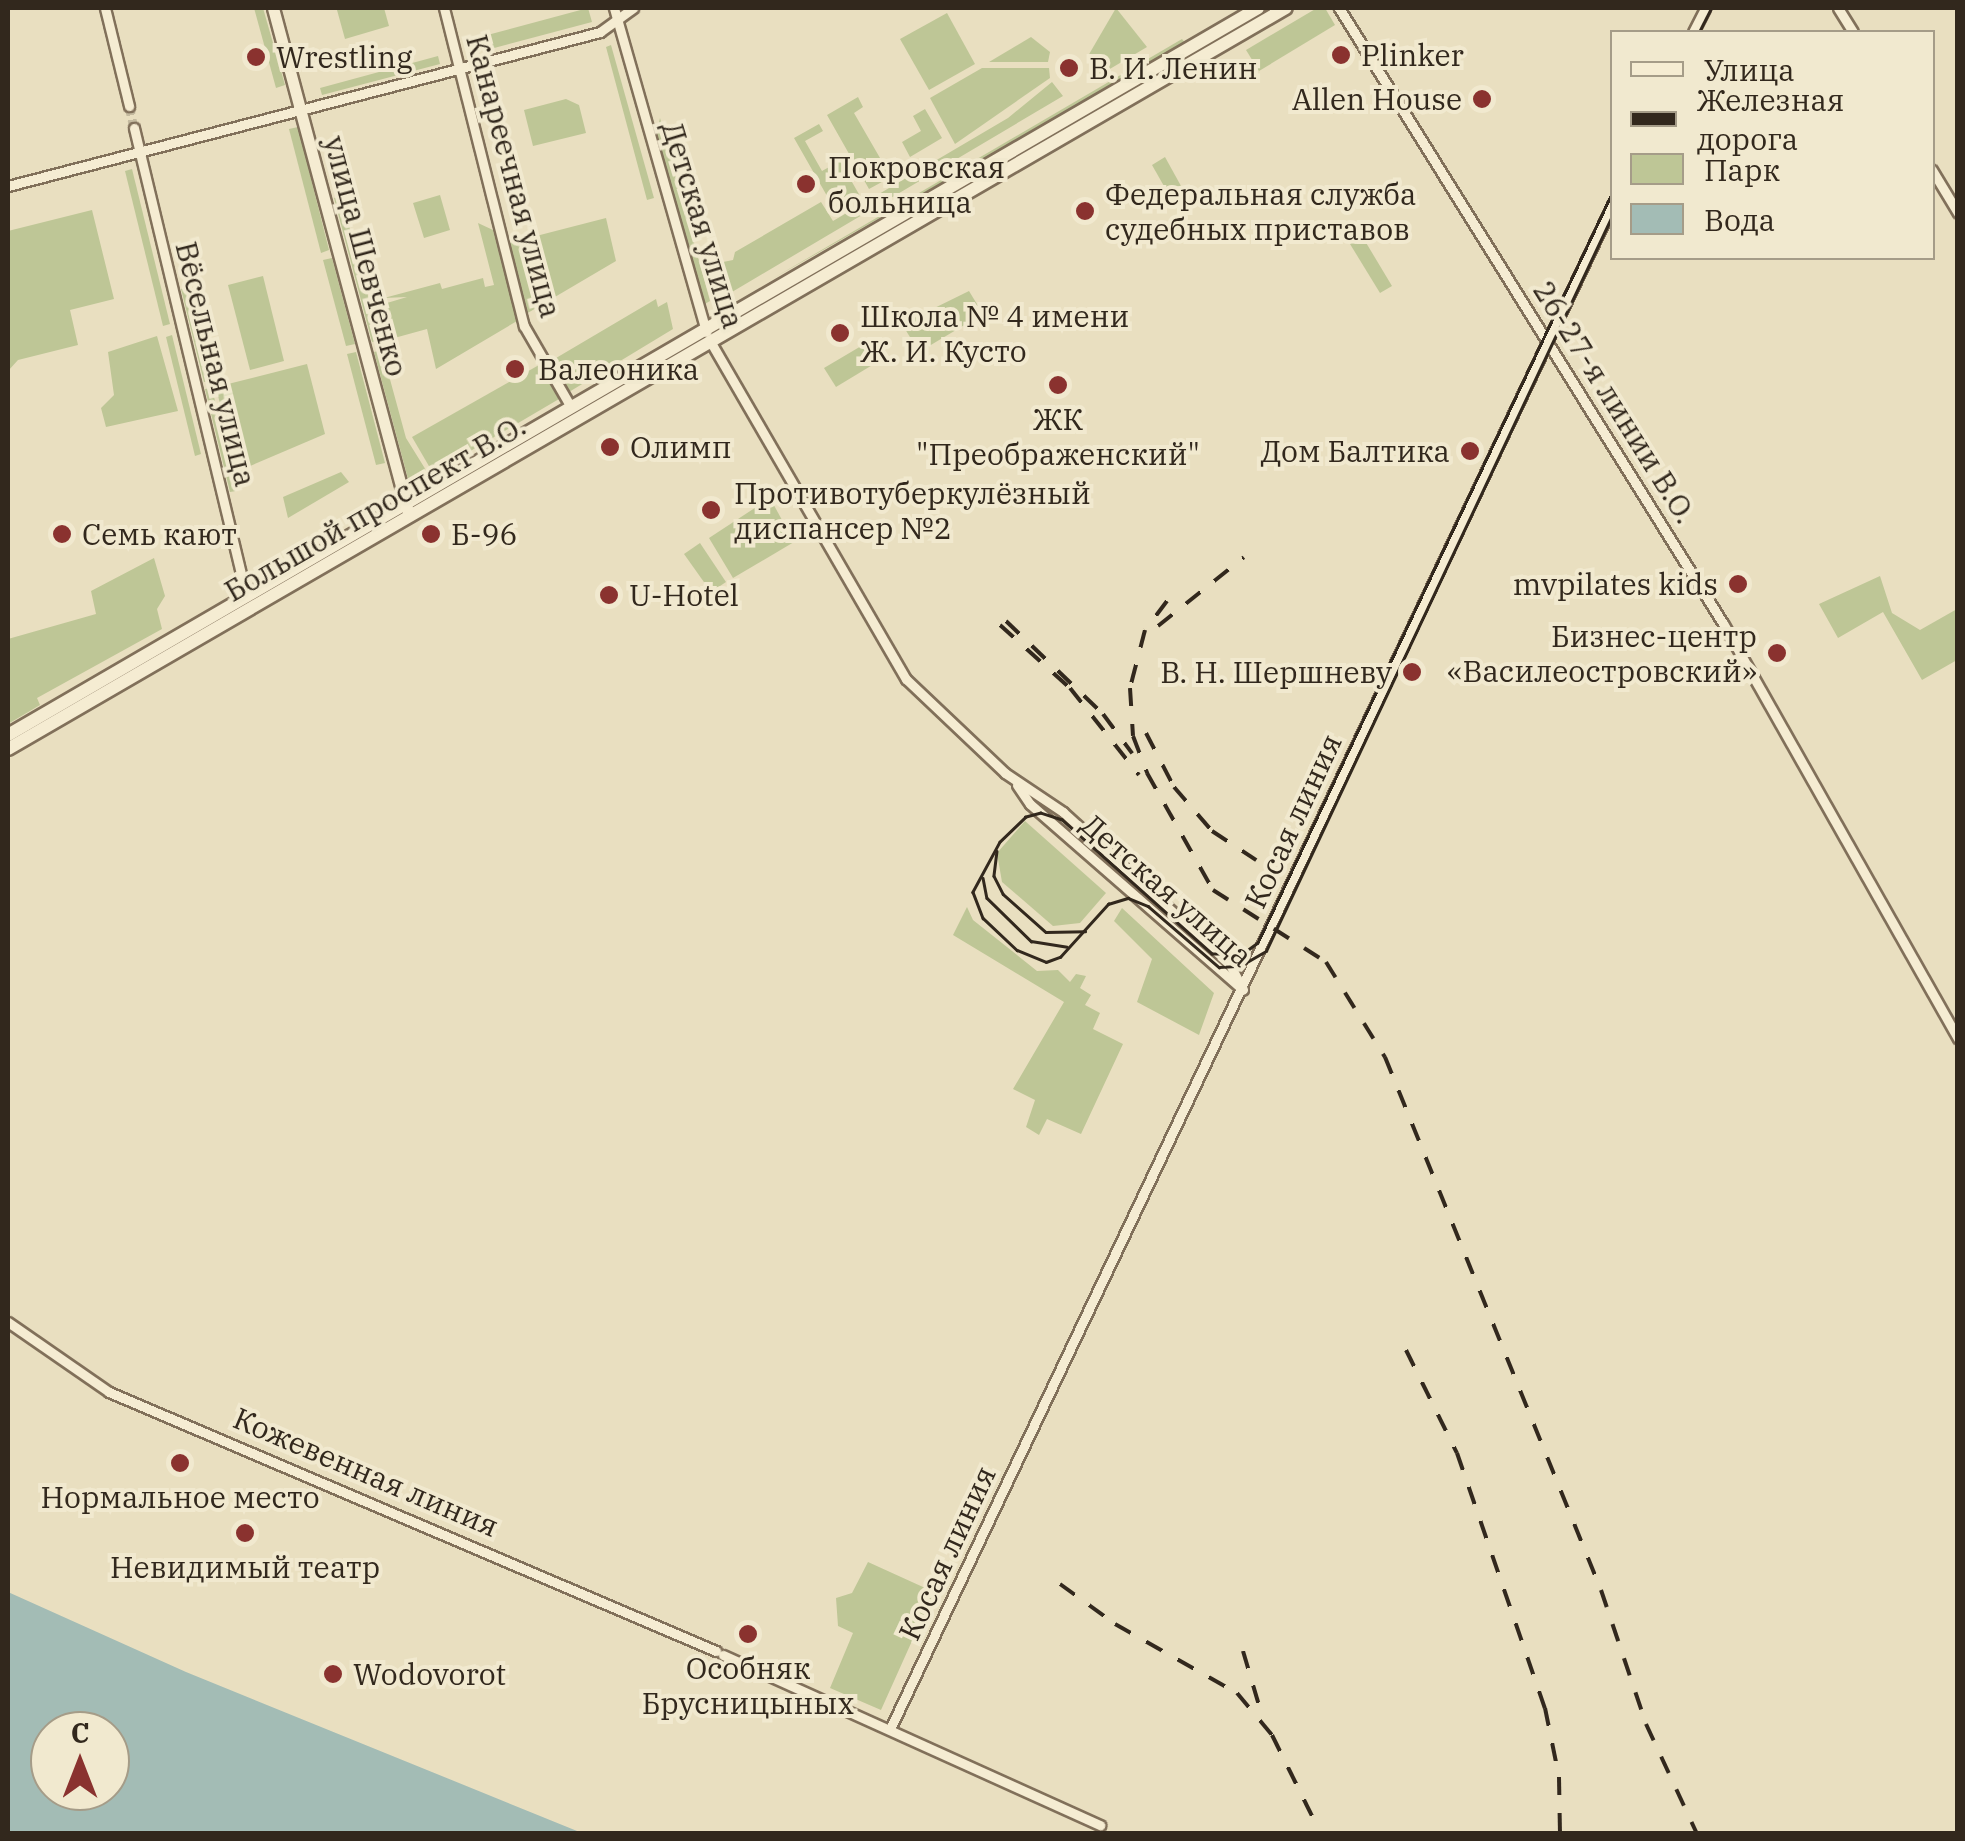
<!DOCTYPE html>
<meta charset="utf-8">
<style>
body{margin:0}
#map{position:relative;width:1965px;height:1841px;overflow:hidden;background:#e9dfc0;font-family:"IBM Plex Serif",serif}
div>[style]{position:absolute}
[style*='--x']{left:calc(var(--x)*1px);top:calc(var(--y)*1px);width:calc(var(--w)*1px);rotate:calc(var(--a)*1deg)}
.green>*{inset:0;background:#bec696}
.water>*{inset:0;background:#a3bcb5}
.minor-tunnel>*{height:9px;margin-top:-4.5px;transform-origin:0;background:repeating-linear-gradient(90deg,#c4ba9f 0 9px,transparent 0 13.5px)}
.roads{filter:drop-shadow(2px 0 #81705a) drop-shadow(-2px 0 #81705a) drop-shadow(0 2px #81705a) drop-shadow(0 -2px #81705a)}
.minor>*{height:9px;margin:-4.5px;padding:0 4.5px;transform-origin:4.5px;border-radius:4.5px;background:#f5ecd2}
.tertiary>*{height:11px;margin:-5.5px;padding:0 5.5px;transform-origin:5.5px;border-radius:5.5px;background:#f5ecd2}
.secondary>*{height:12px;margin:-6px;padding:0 6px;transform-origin:6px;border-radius:6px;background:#f5ecd2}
.tram>*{height:2.5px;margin:-1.25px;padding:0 1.25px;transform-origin:1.25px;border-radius:1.25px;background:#32281d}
.rail>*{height:4px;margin-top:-2px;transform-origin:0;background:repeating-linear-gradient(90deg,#32281d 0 18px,transparent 0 36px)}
.dots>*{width:28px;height:28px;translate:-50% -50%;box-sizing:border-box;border:5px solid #f1e9cf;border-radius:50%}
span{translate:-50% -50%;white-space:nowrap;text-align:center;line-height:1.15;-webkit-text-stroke:8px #f1e9cf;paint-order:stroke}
.poi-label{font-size:30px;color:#32281d}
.left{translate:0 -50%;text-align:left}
.right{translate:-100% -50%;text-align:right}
.street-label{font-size:30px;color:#32281d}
.frame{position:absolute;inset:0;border:10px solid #32281d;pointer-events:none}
.legend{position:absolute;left:1610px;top:30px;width:325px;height:230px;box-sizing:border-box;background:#f1e9cf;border:2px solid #a59c88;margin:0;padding:12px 18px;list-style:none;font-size:30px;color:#32281d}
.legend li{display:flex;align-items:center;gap:20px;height:50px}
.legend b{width:50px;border:2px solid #a59c88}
.north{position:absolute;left:30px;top:1711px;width:100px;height:100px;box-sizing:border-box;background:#f1e9cf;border:2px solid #a59c88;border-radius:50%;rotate:0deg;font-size:28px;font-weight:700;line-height:40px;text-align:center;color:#32281d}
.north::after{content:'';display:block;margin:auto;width:35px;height:45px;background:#8a322f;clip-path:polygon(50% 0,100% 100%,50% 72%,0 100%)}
</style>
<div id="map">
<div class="green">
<i style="clip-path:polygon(254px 8px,263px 8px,285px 85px,276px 88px)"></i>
<i style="clip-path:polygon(384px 8px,389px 26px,345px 39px,337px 10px)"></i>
<i style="clip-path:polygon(588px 8px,592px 22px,483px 51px,480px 37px)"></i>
<i style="clip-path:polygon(1116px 8px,1147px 47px,1098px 76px,1088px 56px)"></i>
<i style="clip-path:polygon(1317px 8px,1325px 8px,1335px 25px,1259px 71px,1246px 50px)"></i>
<i style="clip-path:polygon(947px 13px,975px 64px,929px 90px,900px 39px)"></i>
<i style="clip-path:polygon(1031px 37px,1050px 52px,1048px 62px,989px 62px)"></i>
<i style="clip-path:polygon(1182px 39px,1186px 44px,772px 279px)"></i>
<i style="clip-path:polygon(611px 45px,654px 198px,647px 200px,606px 47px)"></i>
<i style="clip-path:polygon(438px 56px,440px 64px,322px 95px,320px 88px)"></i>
<i style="clip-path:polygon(982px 68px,1049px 68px,1050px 78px,955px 144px,930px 98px)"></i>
<i style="clip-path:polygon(1052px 82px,1063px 96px,732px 292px,723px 262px,733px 260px,735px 252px,821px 202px,833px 221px,1008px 118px)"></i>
<i style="clip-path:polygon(858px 97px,863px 107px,854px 113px,891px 177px,869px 189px,827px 115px)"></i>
<i style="clip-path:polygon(566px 99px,579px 105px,586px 133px,533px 146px,524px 110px)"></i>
<i style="clip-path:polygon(925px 109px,942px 138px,910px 157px,902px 142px,921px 131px,913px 116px)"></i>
<i style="clip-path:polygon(660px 118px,710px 301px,703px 305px,656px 136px)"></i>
<i style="clip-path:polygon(819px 124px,823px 131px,805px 141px,822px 171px,840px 161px,860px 196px,835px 210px,794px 138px)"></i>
<i style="clip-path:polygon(298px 127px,329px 250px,321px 253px,289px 129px)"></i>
<i style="clip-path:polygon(1165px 157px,1186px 195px,1173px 202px,1152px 165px)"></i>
<i style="clip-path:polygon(132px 169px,170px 324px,163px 326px,125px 171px)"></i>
<i style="clip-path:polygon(440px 195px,450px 230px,424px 238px,413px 203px)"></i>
<i style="clip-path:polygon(341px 196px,380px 340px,372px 342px,334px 198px)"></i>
<i style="clip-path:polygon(92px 210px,114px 299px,70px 310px,78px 345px,18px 360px,8px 371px,8px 231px)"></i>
<i style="clip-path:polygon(606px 218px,616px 261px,526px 314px,509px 243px)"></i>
<i style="clip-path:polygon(478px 223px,493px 230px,517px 321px,436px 369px,427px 329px,387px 340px,377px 306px,407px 297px,384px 298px,440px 283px,442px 289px,483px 278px,485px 287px,494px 285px)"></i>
<i style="clip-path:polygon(1362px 236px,1392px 286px,1380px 293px,1350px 244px)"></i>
<i style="clip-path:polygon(332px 258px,355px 344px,346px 346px,323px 260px)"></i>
<i style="clip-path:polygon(263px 276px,284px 361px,250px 370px,228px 285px)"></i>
<i style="clip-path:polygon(187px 287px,211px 381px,204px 382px,181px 289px)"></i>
<i style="clip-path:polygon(969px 291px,983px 314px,919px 352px,902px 324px)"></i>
<i style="clip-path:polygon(656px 299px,658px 307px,667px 302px,673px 329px,569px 392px,551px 361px)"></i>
<i style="clip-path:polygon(172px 335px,201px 454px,195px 456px,166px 337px)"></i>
<i style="clip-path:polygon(157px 336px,178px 411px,106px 427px,101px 408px,114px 395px,108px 352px)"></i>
<i style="clip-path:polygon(868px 342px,879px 361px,836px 387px,824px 368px)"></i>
<i style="clip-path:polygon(382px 350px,406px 438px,429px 475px,410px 486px,374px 352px)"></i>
<i style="clip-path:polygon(356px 352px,385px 463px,376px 465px,347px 354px)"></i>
<i style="clip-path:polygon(307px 364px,325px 434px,236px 472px,216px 387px)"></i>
<i style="clip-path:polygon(539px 365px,559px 399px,433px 473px,412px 437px)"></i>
<i style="clip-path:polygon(212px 388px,236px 491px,230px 492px,205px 389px)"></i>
<i style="clip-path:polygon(341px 472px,349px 482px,288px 518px,283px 497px)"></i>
<i style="clip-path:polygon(770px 498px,794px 542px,733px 578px,709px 538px)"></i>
<i style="clip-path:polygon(700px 543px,726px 582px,711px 592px,684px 554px)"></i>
<i style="clip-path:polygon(154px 558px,165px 596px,157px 609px,162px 629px,37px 698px,40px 705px,8px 724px,8px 639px,96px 614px,91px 591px)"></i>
<i style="clip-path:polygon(1880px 576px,1892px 613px,1920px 630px,1957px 609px,1957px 660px,1922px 680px,1883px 612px,1838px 638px,1819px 604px)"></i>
<i style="clip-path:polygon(1025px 821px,1106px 893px,1080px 923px,1053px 926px,1002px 882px,997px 853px)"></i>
<i style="clip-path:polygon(967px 907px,973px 920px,1037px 971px,1058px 970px,1070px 982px,1076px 974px,1086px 976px,1080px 988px,1091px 995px,1085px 1005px,1100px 1013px,1093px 1029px,1123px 1044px,1081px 1134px,1047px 1119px,1039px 1135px,1026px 1127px,1035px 1100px,1013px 1089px,1064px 1002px,953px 935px)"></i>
<i style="clip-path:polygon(1122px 908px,1214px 993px,1199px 1035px,1137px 1002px,1152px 959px,1114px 921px)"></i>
<i style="clip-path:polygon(868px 1562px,934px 1592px,881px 1710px,830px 1688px,853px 1633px,838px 1626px,836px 1598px,852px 1593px)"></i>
</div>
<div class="water">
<i style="clip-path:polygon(evenodd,8px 1592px,186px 1672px,582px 1833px,8px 1833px,8px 1592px,50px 1731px,110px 1731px,110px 1791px,50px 1791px,50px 1731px)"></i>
</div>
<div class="minor-tunnel">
<i style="--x:129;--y:106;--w:23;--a:77"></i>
</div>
<div class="roads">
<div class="minor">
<i style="--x:105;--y:8;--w:101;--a:76.2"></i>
<i style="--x:444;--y:8;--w:328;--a:75.9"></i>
<i style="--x:524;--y:326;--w:94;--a:59.9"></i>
<i style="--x:614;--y:8;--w:337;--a:74.1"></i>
<i style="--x:1339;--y:8;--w:727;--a:58.04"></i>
<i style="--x:1724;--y:625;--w:475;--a:60.5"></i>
<i style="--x:1838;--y:8;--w:28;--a:58"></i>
<i style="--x:1693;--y:32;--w:27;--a:-63"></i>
<i style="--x:134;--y:128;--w:482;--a:76.5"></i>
<i style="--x:1932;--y:170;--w:50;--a:58.8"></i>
<i style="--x:8;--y:186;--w:612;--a:-14.58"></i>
<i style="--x:600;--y:32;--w:41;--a:-36"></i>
<i style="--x:710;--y:341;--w:391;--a:59.9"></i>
<i style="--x:906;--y:679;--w:137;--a:43.5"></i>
<i style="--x:1005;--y:773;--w:70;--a:33.9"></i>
<i style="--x:1063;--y:812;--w:224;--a:42.3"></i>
<i style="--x:1229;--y:963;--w:30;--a:62"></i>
<i style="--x:1017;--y:785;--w:23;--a:56"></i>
<i style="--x:1030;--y:804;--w:280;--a:41.1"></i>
<i style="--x:8;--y:1322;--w:123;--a:34.7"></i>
<i style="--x:109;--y:1392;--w:660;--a:23.11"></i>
<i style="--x:723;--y:1655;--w:414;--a:24.3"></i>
<i style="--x:890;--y:1729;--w:1686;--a:-64.65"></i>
</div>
<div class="tertiary">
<i style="--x:273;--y:8;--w:522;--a:75"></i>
</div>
<div class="secondary">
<i style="--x:8;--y:735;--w:1446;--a:-30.18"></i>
<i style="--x:8;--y:749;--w:1477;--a:-30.11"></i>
</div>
</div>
<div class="tram">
<i style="--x:1699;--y:32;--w:27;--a:-63"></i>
<i style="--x:1612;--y:194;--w:828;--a:115.3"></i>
<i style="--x:1258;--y:943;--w:19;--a:144"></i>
<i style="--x:1243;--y:954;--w:31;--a:180"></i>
<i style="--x:1212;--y:954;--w:201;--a:-138.2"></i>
<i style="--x:1062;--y:820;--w:22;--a:-162"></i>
<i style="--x:1041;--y:813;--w:16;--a:165"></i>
<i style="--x:1026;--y:817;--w:36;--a:136"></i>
<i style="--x:1000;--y:842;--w:57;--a:118.4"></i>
<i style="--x:973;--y:892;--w:28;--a:69"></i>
<i style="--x:983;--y:918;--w:47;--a:43.3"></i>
<i style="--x:1017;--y:950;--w:31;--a:22"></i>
<i style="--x:1046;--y:962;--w:15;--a:-20"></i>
<i style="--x:1060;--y:957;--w:72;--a:-47.8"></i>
<i style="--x:1108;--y:904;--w:21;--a:-17"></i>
<i style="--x:1128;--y:898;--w:22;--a:22"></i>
<i style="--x:1148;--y:906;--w:94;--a:40.7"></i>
<i style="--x:1219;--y:967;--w:21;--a:-3"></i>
<i style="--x:1240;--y:966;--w:30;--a:-30"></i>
<i style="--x:1266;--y:951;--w:812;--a:-64.79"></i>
<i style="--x:997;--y:851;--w:25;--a:97"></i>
<i style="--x:994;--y:876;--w:20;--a:63"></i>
<i style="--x:1003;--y:894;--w:57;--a:41.5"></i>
<i style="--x:1046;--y:932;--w:39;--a:-1"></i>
<i style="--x:983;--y:878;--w:20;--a:79"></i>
<i style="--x:987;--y:898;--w:62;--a:44.3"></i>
<i style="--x:1031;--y:941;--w:36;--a:9"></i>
</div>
<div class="rail">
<i style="--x:1167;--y:601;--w:36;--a:127"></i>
<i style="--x:1145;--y:630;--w:60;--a:104.5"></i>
<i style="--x:1130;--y:688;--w:48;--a:86.4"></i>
<i style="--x:1133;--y:736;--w:40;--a:69"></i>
<i style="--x:1147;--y:773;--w:134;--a:60.6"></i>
<i style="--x:1213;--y:890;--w:134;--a:32.5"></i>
<i style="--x:1326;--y:962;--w:112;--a:58.2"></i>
<i style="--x:1385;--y:1057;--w:575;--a:67.94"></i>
<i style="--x:1601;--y:1590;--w:141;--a:71.4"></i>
<i style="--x:1646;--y:1724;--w:121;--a:65.1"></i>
<i style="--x:1006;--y:621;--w:134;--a:43.8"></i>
<i style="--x:1103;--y:714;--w:49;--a:53.4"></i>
<i style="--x:1000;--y:625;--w:94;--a:42"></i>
<i style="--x:1070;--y:688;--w:111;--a:51.6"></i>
<i style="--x:1158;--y:626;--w:110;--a:-38.7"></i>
<i style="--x:1146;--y:733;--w:61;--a:62.6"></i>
<i style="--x:1174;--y:787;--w:58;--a:49.2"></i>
<i style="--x:1212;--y:831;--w:53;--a:33.4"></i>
<i style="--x:1406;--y:1350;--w:115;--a:63.7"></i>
<i style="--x:1457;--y:1453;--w:270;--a:71"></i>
<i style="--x:1545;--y:1708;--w:70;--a:78.5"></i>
<i style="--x:1559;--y:1777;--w:57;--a:89"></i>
<i style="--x:1060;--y:1584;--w:68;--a:36"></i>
<i style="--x:1115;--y:1624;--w:140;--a:29.5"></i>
<i style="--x:1237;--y:1693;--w:55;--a:50.2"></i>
<i style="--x:1272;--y:1735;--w:110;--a:63.7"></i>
<i style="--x:1243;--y:1651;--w:64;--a:73.6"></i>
</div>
<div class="dots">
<i style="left:1341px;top:55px;background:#8a322f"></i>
<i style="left:256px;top:57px;background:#8a322f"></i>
<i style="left:1069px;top:68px;background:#8a322f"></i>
<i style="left:1482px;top:99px;background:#8a322f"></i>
<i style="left:806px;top:184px;background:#8a322f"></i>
<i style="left:1085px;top:211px;background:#8a322f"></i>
<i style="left:840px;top:333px;background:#8a322f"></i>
<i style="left:515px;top:369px;background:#8a322f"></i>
<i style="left:1058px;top:385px;background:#8a322f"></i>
<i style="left:610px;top:447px;background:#8a322f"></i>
<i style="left:1470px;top:451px;background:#8a322f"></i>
<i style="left:711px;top:510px;background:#8a322f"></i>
<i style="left:62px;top:534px;background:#8a322f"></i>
<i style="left:431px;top:534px;background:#8a322f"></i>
<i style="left:1738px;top:584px;background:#8a322f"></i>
<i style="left:609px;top:595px;background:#8a322f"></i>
<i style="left:1777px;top:653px;background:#8a322f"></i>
<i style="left:1412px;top:672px;background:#8a322f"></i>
<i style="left:180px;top:1463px;background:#8a322f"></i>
<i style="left:245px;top:1533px;background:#8a322f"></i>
<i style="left:748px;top:1634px;background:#8a322f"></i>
<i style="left:333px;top:1674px;background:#8a322f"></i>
</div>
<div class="poi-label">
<span class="left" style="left:1361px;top:55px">Plinker</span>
<span class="left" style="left:276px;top:57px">Wrestling</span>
<span class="left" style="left:1089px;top:68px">В. И. Ленин</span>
<span class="right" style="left:1462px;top:99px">Allen House</span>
<span class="left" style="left:828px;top:184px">Покровская<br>больница</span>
<span class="left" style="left:1105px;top:211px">Федеральная служба<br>судебных приставов</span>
<span class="left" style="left:860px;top:333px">Школа № 4 имени<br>Ж. И. Кусто</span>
<span class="left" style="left:538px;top:369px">Валеоника</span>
<span style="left:1058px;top:436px">ЖК<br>"Преображенский"</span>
<span class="left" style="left:630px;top:447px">Олимп</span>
<span class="right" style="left:1450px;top:451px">Дом Балтика</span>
<span class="left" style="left:734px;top:510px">Противотуберкулёзный<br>диспансер №2</span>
<span class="left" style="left:82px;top:534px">Семь кают</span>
<span class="left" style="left:451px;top:534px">Б-96</span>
<span class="right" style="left:1718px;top:584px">mvpilates kids</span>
<span class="left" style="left:629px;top:595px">U-Hotel</span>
<span class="right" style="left:1757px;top:653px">Бизнес-центр<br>«Василеостровский»</span>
<span class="right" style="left:1392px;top:672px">В. Н. Шершневу</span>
<span style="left:180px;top:1497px">Нормальное место</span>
<span style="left:245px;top:1567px">Невидимый театр</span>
<span style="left:748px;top:1685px">Особняк<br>Брусницыных</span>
<span class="left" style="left:353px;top:1674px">Wodovorot</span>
</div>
<div class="street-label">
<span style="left:514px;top:176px;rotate:75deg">Канареечная улица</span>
<span style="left:703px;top:225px;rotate:73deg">Детская улица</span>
<span style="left:366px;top:256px;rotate:75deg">улица Шевченко</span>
<span style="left:216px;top:364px;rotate:76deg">Вёсельная улица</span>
<span style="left:1615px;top:402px;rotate:58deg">26-27-я линии В.О.</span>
<span style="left:375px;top:508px;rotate:-30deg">Большой проспект В.О.</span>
<span style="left:1293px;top:821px;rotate:-65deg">Косая линия</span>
<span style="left:1167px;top:890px;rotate:41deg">Детская улица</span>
<span style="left:366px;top:1472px;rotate:23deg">Кожевенная линия</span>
<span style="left:947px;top:1553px;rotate:-65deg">Косая линия</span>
</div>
<div class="frame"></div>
<ul class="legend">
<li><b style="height:12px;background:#f5ecd2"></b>Улица</li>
<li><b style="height:12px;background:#32281d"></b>Железная дорога</li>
<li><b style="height:28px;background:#bec696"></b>Парк</li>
<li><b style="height:28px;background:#a3bcb5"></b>Вода</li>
</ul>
<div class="north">С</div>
</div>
